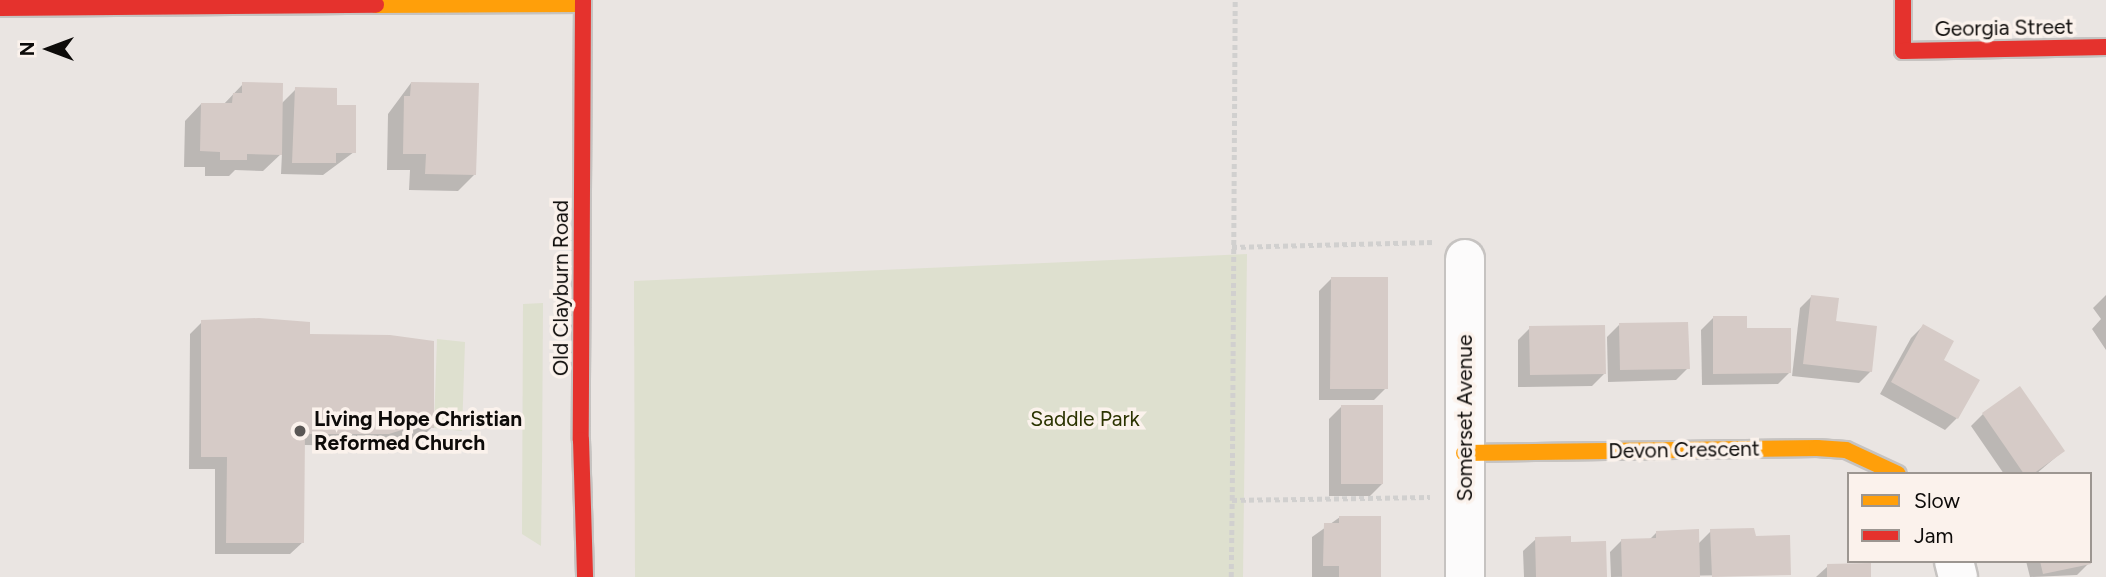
<!DOCTYPE html>
<style>
body{margin:0}
#map{position:relative;width:2106px;height:577px;overflow:hidden;background:#eae5e2;font-family:Figtree,sans-serif}
div>[style]{position:absolute}
[style*='--x']{left:calc(var(--x)*1px);top:calc(var(--y)*1px);width:calc(var(--w)*1px);rotate:calc(var(--a)*1deg)}
.green>*{inset:0;background:#dee0cf}
.shadow>*{inset:0;background:#0003}
.building>*{inset:0;background:#d6cbc7}
.path>*{height:4.5px;margin-top:-2.25px;transform-origin:0;background:repeating-linear-gradient(90deg,#d1d0cf 0 5px,transparent 0 8.5px)}
.roads{filter:drop-shadow(2px 0 #c6c3c1) drop-shadow(-2px 0 #c6c3c1) drop-shadow(0 2px #c6c3c1) drop-shadow(0 -2px #c6c3c1)}
.street>*{height:38px;margin:-19px;padding:0 19px;transform-origin:19px;border-radius:19px;background:#fcfbfb}
.slow>*{height:16px;margin:-8px;padding:0 8px;transform-origin:8px;border-radius:8px;background:#ff9f0a}
.jam>*{height:16px;margin:-8px;padding:0 8px;transform-origin:8px;border-radius:8px;background:#e5322d}
.dots>*{width:19px;height:19px;translate:-50% -50%;box-sizing:border-box;border:4px solid #fbf2ec;border-radius:50%}
span{translate:-50% -50%;white-space:nowrap;text-align:center;line-height:1.15;-webkit-text-stroke:7px #fbf2ec;paint-order:stroke}
.street-label{font-size:21px;color:#0d0b09}
.poi-label{font-size:21px;color:#0d0b09;font-weight:700}
.left{translate:0 -50%;text-align:left}
.park-label{font-size:21px;color:#2b3300}
.legend{position:absolute;left:1847px;top:472px;width:245px;height:91px;box-sizing:border-box;background:#fbf2ec;border:2px solid #9c9691;margin:0;padding:9px 12px;list-style:none;font-size:21px;color:#0d0b09}
.legend li{display:flex;align-items:center;gap:14px;height:35px}
.legend b{width:35px;border:2px solid #9c9691}
.north{position:absolute;left:14px;top:14px;width:70px;height:70px;-webkit-text-stroke:5px #fbf2ec;paint-order:stroke;rotate:270deg;font-size:19px;font-weight:700;line-height:28px;text-align:center;color:#0d0b09}
.north::after{content:'';display:block;margin:auto;width:24px;height:32px;background:#0d0b09;clip-path:polygon(50% 0,100% 100%,50% 72%,0 100%)}
</style>
<div id="map">
<div class="green">
<i style="clip-path:polygon(1247px 254px,1243px 577px,635px 577px,634px 281px)"></i>
<i style="clip-path:polygon(543px 303px,542px 468px,541px 546px,522px 534px,523px 304px)"></i>
<i style="clip-path:polygon(437px 339px,465px 342px,462px 431px,434px 428px)"></i>
</div>
<div class="shadow">
<i style="clip-path:polygon(411px 83px,475px 174px,458px 191px,409px 190px,410px 170px,387px 170px,388px 114px)"></i>
<i style="clip-path:polygon(243px 84px,281px 104px,296px 89px,336px 107px,354px 152px,323px 175px,281px 174px,282px 153px,263px 171px,235px 170px,229px 176px,205px 176px,205px 167px,184px 167px,185px 121px,201px 104px,223px 105px)"></i>
<i style="clip-path:polygon(1331px 279px,1386px 388px,1374px 400px,1319px 400px,1319px 291px)"></i>
<i style="clip-path:polygon(1812px 296px,1871px 371px,1859px 383px,1792px 376px,1800px 308px)"></i>
<i style="clip-path:polygon(2105px 296px,2106px 295px,2106px 350px,2092px 329px,2101px 319px,2093px 308px)"></i>
<i style="clip-path:polygon(1713px 318px,1790px 372px,1778px 384px,1702px 385px,1701px 330px)"></i>
<i style="clip-path:polygon(202px 322px,309px 336px,432px 427px,420px 439px,375px 446px,304px 445px,303px 542px,290px 554px,215px 554px,215px 469px,189px 469px,190px 334px)"></i>
<i style="clip-path:polygon(1619px 325px,1688px 368px,1676px 380px,1608px 382px,1607px 337px)"></i>
<i style="clip-path:polygon(1923px 326px,1957px 418px,1945px 430px,1880px 394px,1911px 338px)"></i>
<i style="clip-path:polygon(1530px 328px,1604px 374px,1592px 386px,1518px 387px,1518px 340px)"></i>
<i style="clip-path:polygon(1341px 407px,1382px 484px,1370px 496px,1329px 496px,1329px 419px)"></i>
<i style="clip-path:polygon(1983px 414px,2063px 451px,2036px 474px,2004px 474px,1971px 426px)"></i>
<i style="clip-path:polygon(1340px 517px,1379px 577px,1312px 577px,1312px 537px)"></i>
<i style="clip-path:polygon(1711px 531px,1755px 538px,1789px 574px,1611px 577px,1610px 552px,1622px 540px,1649px 540px,1656px 533px,1698px 544px)"></i>
<i style="clip-path:polygon(1536px 539px,1570px 544px,1604px 577px,1524px 577px,1523px 551px)"></i>
<i style="clip-path:polygon(2026px 561px,2088px 561px,2089px 563px,2077px 575px,2030px 577px)"></i>
<i style="clip-path:polygon(1828px 566px,1869px 577px,1816px 577px)"></i>
</div>
<div class="building">
<i style="clip-path:polygon(242px 82px,283px 83px,282px 155px,247px 154px,247px 160px,220px 160px,220px 152px,200px 151px,201px 103px,232px 103px,233px 93px,242px 93px)"></i>
<i style="clip-path:polygon(411px 82px,479px 83px,476px 175px,425px 174px,426px 154px,403px 154px,404px 96px,410px 96px)"></i>
<i style="clip-path:polygon(295px 87px,337px 88px,337px 105px,356px 105px,356px 153px,336px 153px,336px 163px,292px 163px)"></i>
<i style="clip-path:polygon(1331px 277px,1388px 277px,1388px 389px,1330px 389px)"></i>
<i style="clip-path:polygon(1811px 295px,1839px 298px,1836px 321px,1877px 326px,1872px 372px,1803px 364px)"></i>
<i style="clip-path:polygon(1713px 316px,1747px 316px,1747px 328px,1791px 328px,1791px 373px,1713px 374px)"></i>
<i style="clip-path:polygon(259px 318px,310px 322px,310px 334px,390px 335px,434px 341px,434px 428px,408px 428px,389px 434px,305px 434px,304px 543px,226px 543px,227px 457px,201px 457px,201px 320px)"></i>
<i style="clip-path:polygon(1688px 322px,1690px 369px,1620px 370px,1619px 323px)"></i>
<i style="clip-path:polygon(1923px 324px,1954px 341px,1944px 360px,1980px 380px,1958px 419px,1891px 382px)"></i>
<i style="clip-path:polygon(1605px 325px,1606px 374px,1530px 375px,1529px 326px)"></i>
<i style="clip-path:polygon(2020px 386px,2065px 451px,2033px 474px,2024px 474px,1982px 413px)"></i>
<i style="clip-path:polygon(1341px 405px,1383px 405px,1383px 484px,1341px 484px)"></i>
<i style="clip-path:polygon(1339px 516px,1381px 516px,1381px 577px,1339px 577px,1339px 566px,1323px 566px,1324px 523px,1339px 523px)"></i>
<i style="clip-path:polygon(1754px 528px,1756px 536px,1790px 535px,1791px 575px,1712px 577px,1710px 529px)"></i>
<i style="clip-path:polygon(1699px 529px,1700px 577px,1622px 577px,1621px 539px,1656px 538px,1656px 531px)"></i>
<i style="clip-path:polygon(1571px 536px,1571px 542px,1606px 541px,1607px 577px,1536px 577px,1535px 537px)"></i>
<i style="clip-path:polygon(2040px 561px,2090px 561px,2091px 564px,2043px 574px)"></i>
<i style="clip-path:polygon(1871px 563px,1871px 577px,1827px 577px,1827px 564px)"></i>
</div>
<div class="path">
<i style="--x:1232;--y:247;--w:202;--a:-1.4"></i>
<i style="--x:1232;--y:500;--w:500;--a:-89.66"></i>
<i style="--x:1231;--y:577;--w:77;--a:-89.3"></i>
<i style="--x:1232;--y:500;--w:198;--a:-0.9"></i>
</div>
<div class="roads">
<div class="street">
<i style="--x:1465;--y:259;--w:318;--a:90"></i>
<i style="--x:1954;--y:561;--w:16;--a:76"></i>
</div>
<div class="slow">
<i style="--x:376;--y:5;--w:207;--a:-0.3"></i>
<i style="--x:1464;--y:453;--w:353;--a:-0.8"></i>
<i style="--x:1817;--y:448;--w:29;--a:4"></i>
<i style="--x:1846;--y:450;--w:57;--a:24.8"></i>
</div>
<div class="jam">
<i style="--x:583;--y:0;--w:440;--a:90.3"></i>
<i style="--x:581;--y:440;--w:137;--a:88.3"></i>
<i style="--x:1903;--y:0;--w:51;--a:90"></i>
<i style="--x:1903;--y:51;--w:203;--a:-1.1"></i>
<i style="--x:0;--y:8;--w:376;--a:-0.5"></i>
</div>
</div>
<div class="dots">
<i style="left:300px;top:431px;background:#5a5755"></i>
</div>
<div class="street-label">
<span style="left:2004px;top:28px;rotate:-1deg">Georgia Street</span>
<span style="left:561px;top:288px;rotate:-90deg">Old Clayburn Road</span>
<span style="left:1465px;top:418px;rotate:-90deg">Somerset Avenue</span>
<span style="left:1684px;top:450px;rotate:-1deg">Devon Crescent</span>
</div>
<div class="poi-label">
<span class="left" style="left:314px;top:431px">Living Hope Christian<br>Reformed Church</span>
</div>
<div class="park-label">
<span style="left:1085px;top:419px">Saddle Park</span>
</div>
<ul class="legend">
<li><b style="height:9px;background:#ff9f0a"></b>Slow</li>
<li><b style="height:9px;background:#e5322d"></b>Jam</li>
</ul>
<div class="north">N</div>
</div>
